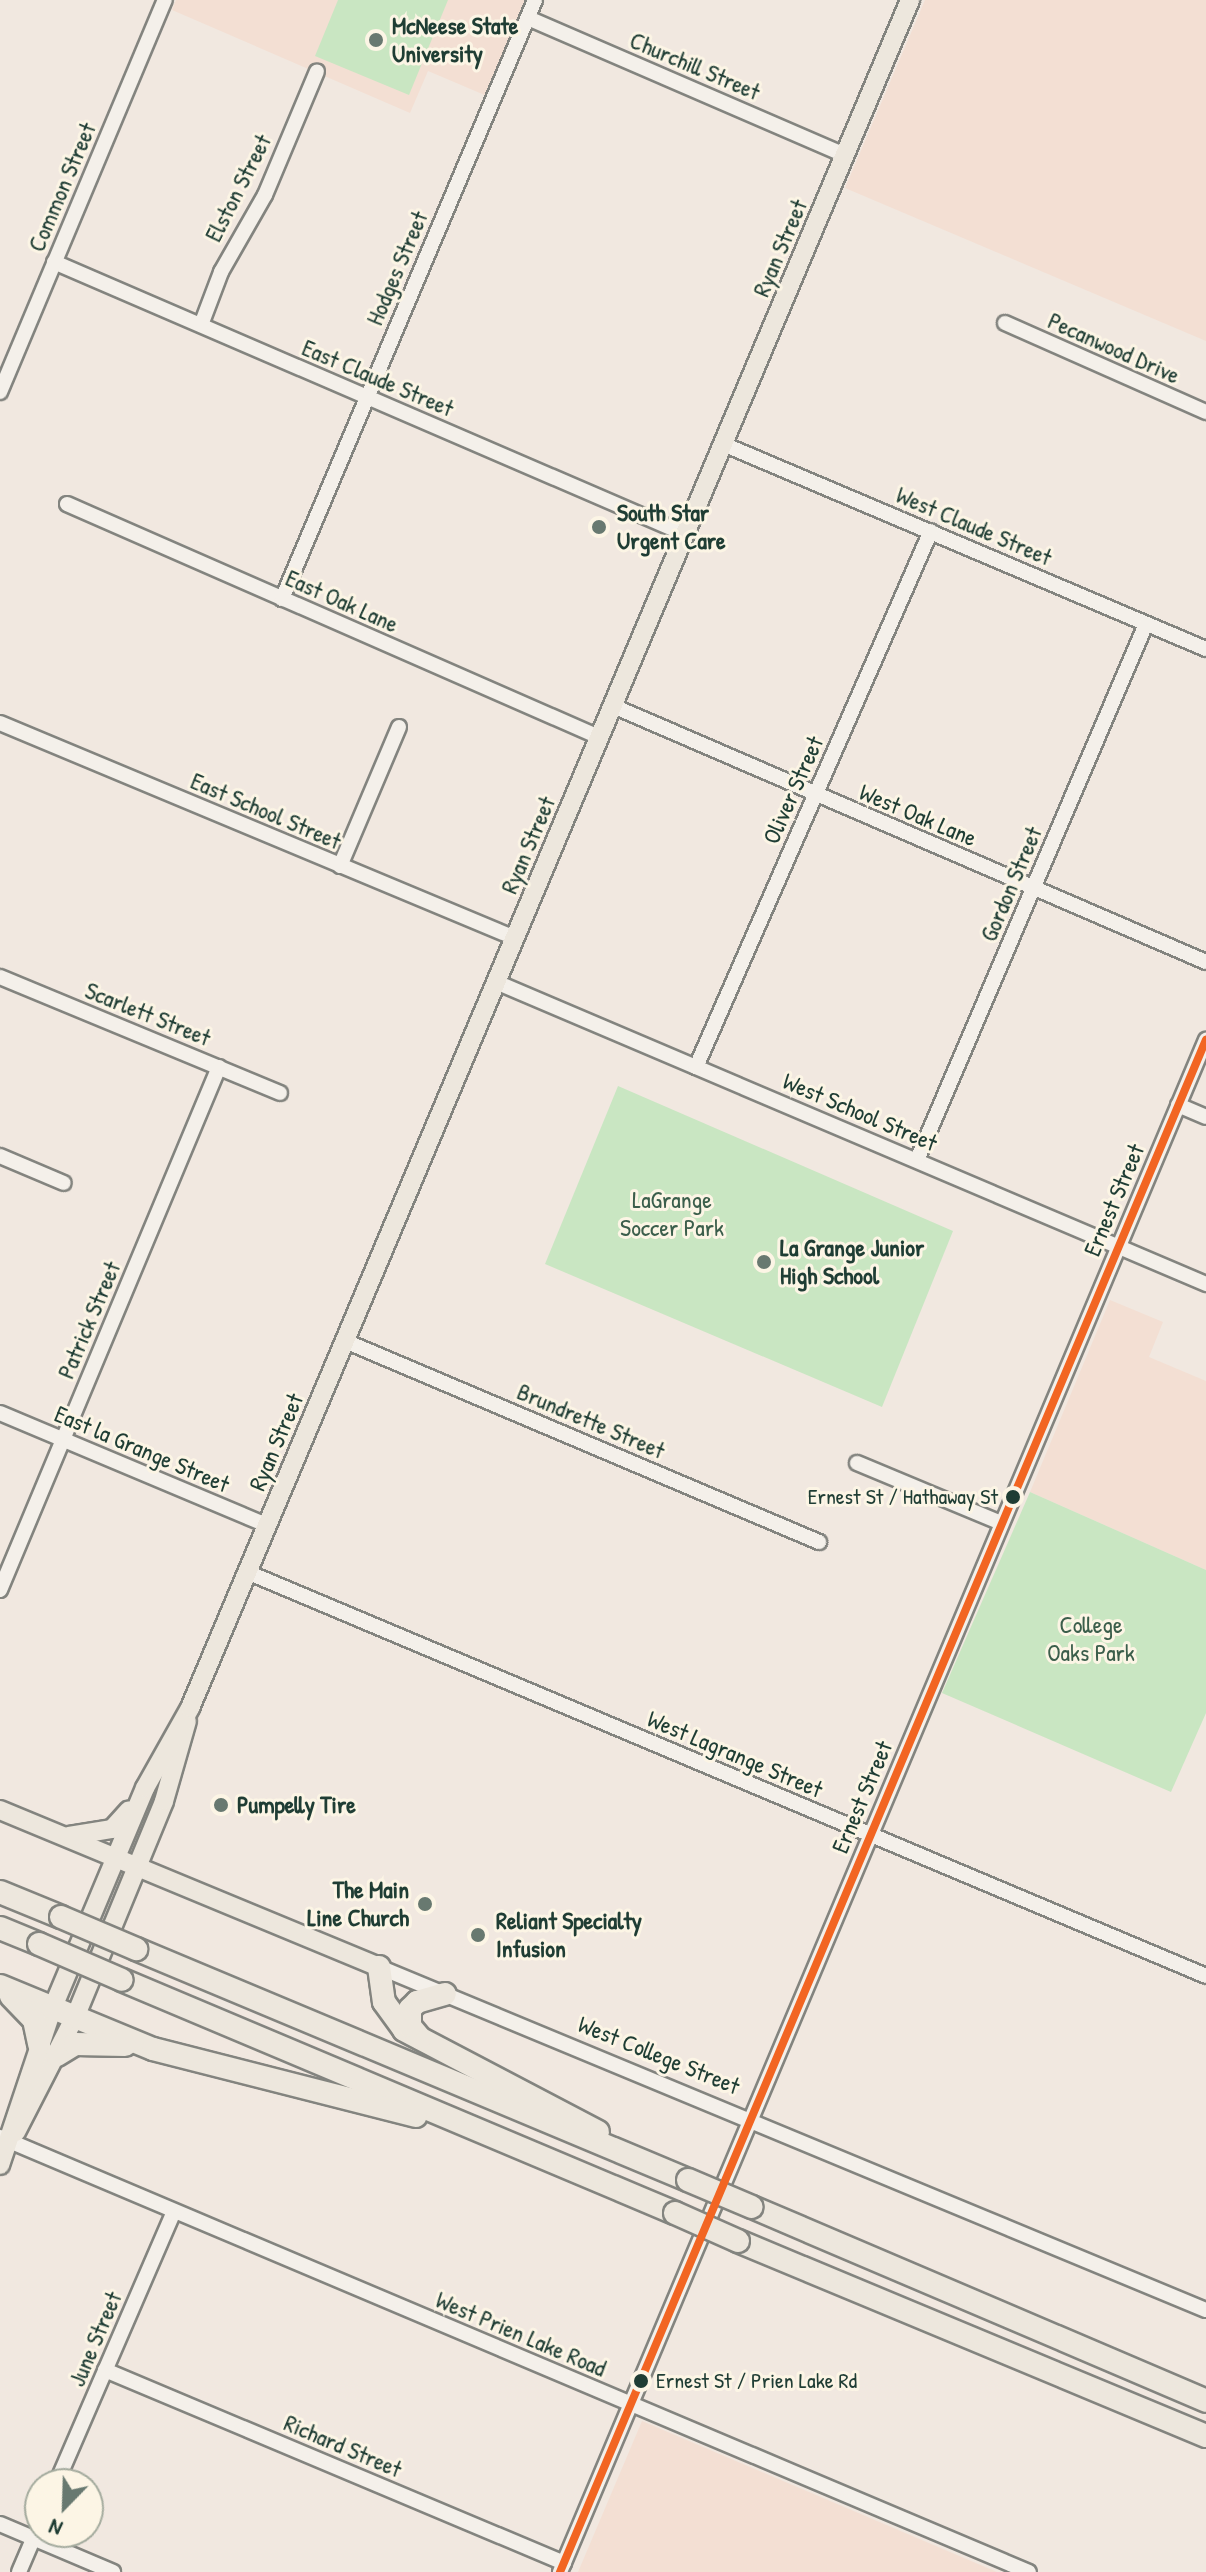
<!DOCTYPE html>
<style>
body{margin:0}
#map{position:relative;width:1206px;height:2572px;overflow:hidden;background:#f1e8e0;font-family:"Patrick Hand",sans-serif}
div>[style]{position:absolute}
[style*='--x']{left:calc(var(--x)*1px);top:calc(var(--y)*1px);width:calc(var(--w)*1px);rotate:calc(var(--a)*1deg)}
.built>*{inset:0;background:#f3dfd3}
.green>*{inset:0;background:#c9e6c2}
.roads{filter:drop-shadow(2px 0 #83847f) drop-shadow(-2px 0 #83847f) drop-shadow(0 2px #83847f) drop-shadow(0 -2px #83847f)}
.minor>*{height:14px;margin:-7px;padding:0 7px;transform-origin:7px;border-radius:7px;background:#f4f0ea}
.major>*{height:18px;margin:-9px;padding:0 9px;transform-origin:9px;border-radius:9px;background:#ede7dd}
.highway>*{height:22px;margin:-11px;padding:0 11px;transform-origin:11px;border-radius:11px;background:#ede7dd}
.bridges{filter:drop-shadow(2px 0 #83847f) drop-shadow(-2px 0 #83847f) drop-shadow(0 2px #83847f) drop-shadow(0 -2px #83847f)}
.highway-bridge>*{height:22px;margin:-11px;padding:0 11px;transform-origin:11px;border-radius:11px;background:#ede7dd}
.bus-1>*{height:8px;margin:-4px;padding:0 4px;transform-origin:4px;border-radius:4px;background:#f26522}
.dots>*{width:22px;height:22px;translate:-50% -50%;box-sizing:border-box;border:4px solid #fcf5e5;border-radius:50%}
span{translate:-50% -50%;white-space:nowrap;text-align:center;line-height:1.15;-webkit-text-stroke:6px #fcf5e5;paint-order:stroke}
.bus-label{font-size:22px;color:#1f3d34}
.right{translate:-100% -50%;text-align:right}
.left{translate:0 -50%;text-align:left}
.poi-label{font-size:24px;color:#1f3d34;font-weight:700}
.street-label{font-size:24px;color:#1f3d34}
.park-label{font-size:24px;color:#3b5e4b}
.north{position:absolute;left:24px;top:2468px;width:80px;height:80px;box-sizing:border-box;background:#fcf5e5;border:2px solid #a4ab9e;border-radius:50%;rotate:203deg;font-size:22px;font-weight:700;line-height:32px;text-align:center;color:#1f3d34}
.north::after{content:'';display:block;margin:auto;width:28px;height:36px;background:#687970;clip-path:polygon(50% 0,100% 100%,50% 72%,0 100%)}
</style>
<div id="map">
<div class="built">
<i style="clip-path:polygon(176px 0,527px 0,487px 96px,428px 71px,410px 113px,172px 10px)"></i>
<i style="clip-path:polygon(925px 0,1206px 0,1206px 341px,845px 188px)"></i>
<i style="clip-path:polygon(1110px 1300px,1163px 1322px,1149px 1357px,1206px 1381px,1206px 1570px,1030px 1492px)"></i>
<i style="clip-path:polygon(642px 2421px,997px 2572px,578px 2572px)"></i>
</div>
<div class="green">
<i style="clip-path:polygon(338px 0,448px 0,409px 95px,315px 56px)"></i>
<i style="clip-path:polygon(618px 1086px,953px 1231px,882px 1407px,545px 1264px)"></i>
<i style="clip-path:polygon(1030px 1492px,1206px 1570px,1206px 1713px,1171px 1792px,942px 1693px)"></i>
</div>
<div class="roads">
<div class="minor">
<i style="--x:528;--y:18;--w:345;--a:23.4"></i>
<i style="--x:54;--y:262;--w:687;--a:23.32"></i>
<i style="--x:1005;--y:323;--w:220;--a:23.9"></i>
<i style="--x:201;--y:325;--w:57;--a:-69.3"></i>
<i style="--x:221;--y:272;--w:89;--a:-60.3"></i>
<i style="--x:265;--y:195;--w:134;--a:-67.2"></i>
<i style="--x:0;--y:392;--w:425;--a:-67.2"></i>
<i style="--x:723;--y:444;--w:525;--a:23"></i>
<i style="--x:67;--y:504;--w:581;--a:23.65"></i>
<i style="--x:282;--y:599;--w:650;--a:-67.1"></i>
<i style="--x:613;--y:706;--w:646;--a:23.35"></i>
<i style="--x:0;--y:723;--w:558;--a:22.66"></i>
<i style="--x:340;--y:866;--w:151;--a:-67"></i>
<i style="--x:0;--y:977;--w:303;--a:22.5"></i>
<i style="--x:496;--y:982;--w:772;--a:23.04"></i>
<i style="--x:696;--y:1067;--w:585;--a:-66.33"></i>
<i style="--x:1178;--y:1105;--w:30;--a:23"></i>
<i style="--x:0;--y:1156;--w:69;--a:22.9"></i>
<i style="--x:917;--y:1160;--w:583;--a:-66.87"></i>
<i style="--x:345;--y:1341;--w:515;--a:22.98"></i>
<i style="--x:0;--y:1413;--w:290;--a:22.8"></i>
<i style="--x:857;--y:1463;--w:156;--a:22.6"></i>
<i style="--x:247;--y:1572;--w:1041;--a:22.84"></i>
<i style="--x:0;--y:1590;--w:567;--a:-67.28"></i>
<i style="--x:379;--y:1967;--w:895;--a:22.53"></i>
<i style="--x:0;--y:2137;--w:1117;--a:22.92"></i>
<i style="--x:105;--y:2370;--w:498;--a:22.8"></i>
<i style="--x:56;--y:2484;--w:297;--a:-66.6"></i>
<i style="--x:0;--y:2524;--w:123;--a:23"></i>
<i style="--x:19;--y:2572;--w:53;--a:-66.8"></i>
<i style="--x:560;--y:2572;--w:1663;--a:-67.14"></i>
</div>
<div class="major">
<i style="--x:0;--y:1810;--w:410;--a:22.5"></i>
<i style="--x:69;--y:1836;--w:44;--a:-9.2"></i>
<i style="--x:112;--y:1829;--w:25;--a:-48"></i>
<i style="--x:16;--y:2132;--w:131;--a:-62.9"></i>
<i style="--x:76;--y:2015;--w:231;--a:-67.6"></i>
<i style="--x:164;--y:1801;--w:83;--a:-74"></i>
<i style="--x:0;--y:2165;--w:167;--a:-71.5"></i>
<i style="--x:53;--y:2007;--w:238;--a:-67.2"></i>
<i style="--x:145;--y:1788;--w:92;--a:-60.6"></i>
<i style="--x:190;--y:1708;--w:1854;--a:-67.14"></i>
</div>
<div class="highway">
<i style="--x:0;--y:1892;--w:66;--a:22.3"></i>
<i style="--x:0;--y:1928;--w:42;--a:22.3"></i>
<i style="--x:136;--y:1949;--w:598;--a:22.71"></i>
<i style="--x:379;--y:1967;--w:35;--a:82"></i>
<i style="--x:384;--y:2002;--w:34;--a:54"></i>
<i style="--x:404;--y:2030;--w:219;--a:27.7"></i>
<i style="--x:122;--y:1980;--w:600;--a:22.85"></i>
<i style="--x:0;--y:1986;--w:165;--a:22.4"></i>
<i style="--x:153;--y:2049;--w:271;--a:14.3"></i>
<i style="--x:11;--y:1996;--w:33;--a:46"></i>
<i style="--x:34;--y:2020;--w:25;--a:78"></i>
<i style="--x:420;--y:2038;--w:16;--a:-130"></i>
<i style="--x:410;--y:2026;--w:17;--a:-90"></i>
<i style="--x:410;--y:2009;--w:10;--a:-45"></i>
<i style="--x:417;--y:2002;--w:29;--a:-16"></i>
<i style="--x:57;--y:2055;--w:21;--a:-31"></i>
<i style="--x:75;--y:2044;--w:50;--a:1.1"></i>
<i style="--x:752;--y:2207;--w:494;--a:23.1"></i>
<i style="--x:738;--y:2241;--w:507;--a:22.62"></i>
</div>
</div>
<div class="bridges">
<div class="highway-bridge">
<i style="--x:61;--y:1917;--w:82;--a:23.1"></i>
<i style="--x:39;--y:1944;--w:90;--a:23.4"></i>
<i style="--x:688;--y:2180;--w:69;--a:22.9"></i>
<i style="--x:675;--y:2213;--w:69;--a:24"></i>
</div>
</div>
<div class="bus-1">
<i style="--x:560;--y:2572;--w:1663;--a:-67.14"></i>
</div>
<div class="dots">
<i style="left:376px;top:40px;background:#687970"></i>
<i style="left:599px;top:527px;background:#687970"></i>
<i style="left:764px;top:1262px;background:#687970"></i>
<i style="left:1013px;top:1497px;background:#1f3d34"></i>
<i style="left:221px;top:1805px;background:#687970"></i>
<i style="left:425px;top:1904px;background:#687970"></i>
<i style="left:478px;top:1935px;background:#687970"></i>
<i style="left:641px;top:2381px;background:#1f3d34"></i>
</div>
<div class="bus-label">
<span class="right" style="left:998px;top:1497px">Ernest St / Hathaway St</span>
<span class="left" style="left:656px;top:2381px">Ernest St / Prien Lake Rd</span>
</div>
<div class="poi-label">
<span class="left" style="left:392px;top:40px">McNeese State<br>University</span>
<span class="left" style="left:617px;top:527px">South Star<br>Urgent Care</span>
<span class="left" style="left:780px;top:1262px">La Grange Junior<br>High School</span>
<span class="left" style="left:237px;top:1805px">Pumpelly Tire</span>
<span class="right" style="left:409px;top:1904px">The Main<br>Line Church</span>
<span class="left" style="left:496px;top:1935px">Reliant Specialty<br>Infusion</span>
</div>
<div class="street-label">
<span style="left:695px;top:66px;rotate:23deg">Churchill Street</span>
<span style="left:62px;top:187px;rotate:-67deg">Common Street</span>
<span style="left:238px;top:188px;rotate:-63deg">Elston Street</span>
<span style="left:780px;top:248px;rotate:-67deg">Ryan Street</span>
<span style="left:397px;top:268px;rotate:-67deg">Hodges Street</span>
<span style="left:1114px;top:348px;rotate:24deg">Pecanwood Drive</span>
<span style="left:378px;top:378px;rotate:23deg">East Claude Street</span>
<span style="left:974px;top:526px;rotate:23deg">West Claude Street</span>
<span style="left:342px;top:601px;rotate:24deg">East Oak Lane</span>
<span style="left:793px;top:790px;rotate:-66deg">Oliver Street</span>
<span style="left:266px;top:811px;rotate:23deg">East School Street</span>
<span style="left:918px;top:815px;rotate:23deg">West Oak Lane</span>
<span style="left:528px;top:845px;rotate:-67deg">Ryan Street</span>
<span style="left:1011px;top:884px;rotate:-67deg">Gordon Street</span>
<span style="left:148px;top:1014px;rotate:22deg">Scarlett Street</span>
<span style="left:860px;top:1112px;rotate:23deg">West School Street</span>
<span style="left:1114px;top:1200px;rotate:-67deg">Ernest Street</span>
<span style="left:89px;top:1320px;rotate:-67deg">Patrick Street</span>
<span style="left:591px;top:1421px;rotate:23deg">Brundrette Street</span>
<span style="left:276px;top:1442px;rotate:-67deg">Ryan Street</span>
<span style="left:142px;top:1449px;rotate:23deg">East la Grange Street</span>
<span style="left:735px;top:1754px;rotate:23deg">West Lagrange Street</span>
<span style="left:862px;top:1797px;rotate:-67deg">Ernest Street</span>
<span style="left:659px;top:2055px;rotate:22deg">West College Street</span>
<span style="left:521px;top:2334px;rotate:23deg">West Prien Lake Road</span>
<span style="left:95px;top:2339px;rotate:-67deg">June Street</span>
<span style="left:343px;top:2446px;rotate:23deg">Richard Street</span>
</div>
<div class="park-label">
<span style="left:672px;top:1214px">LaGrange<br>Soccer Park</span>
<span style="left:1091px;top:1639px">College<br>Oaks Park</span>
</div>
<div class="north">N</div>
</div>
